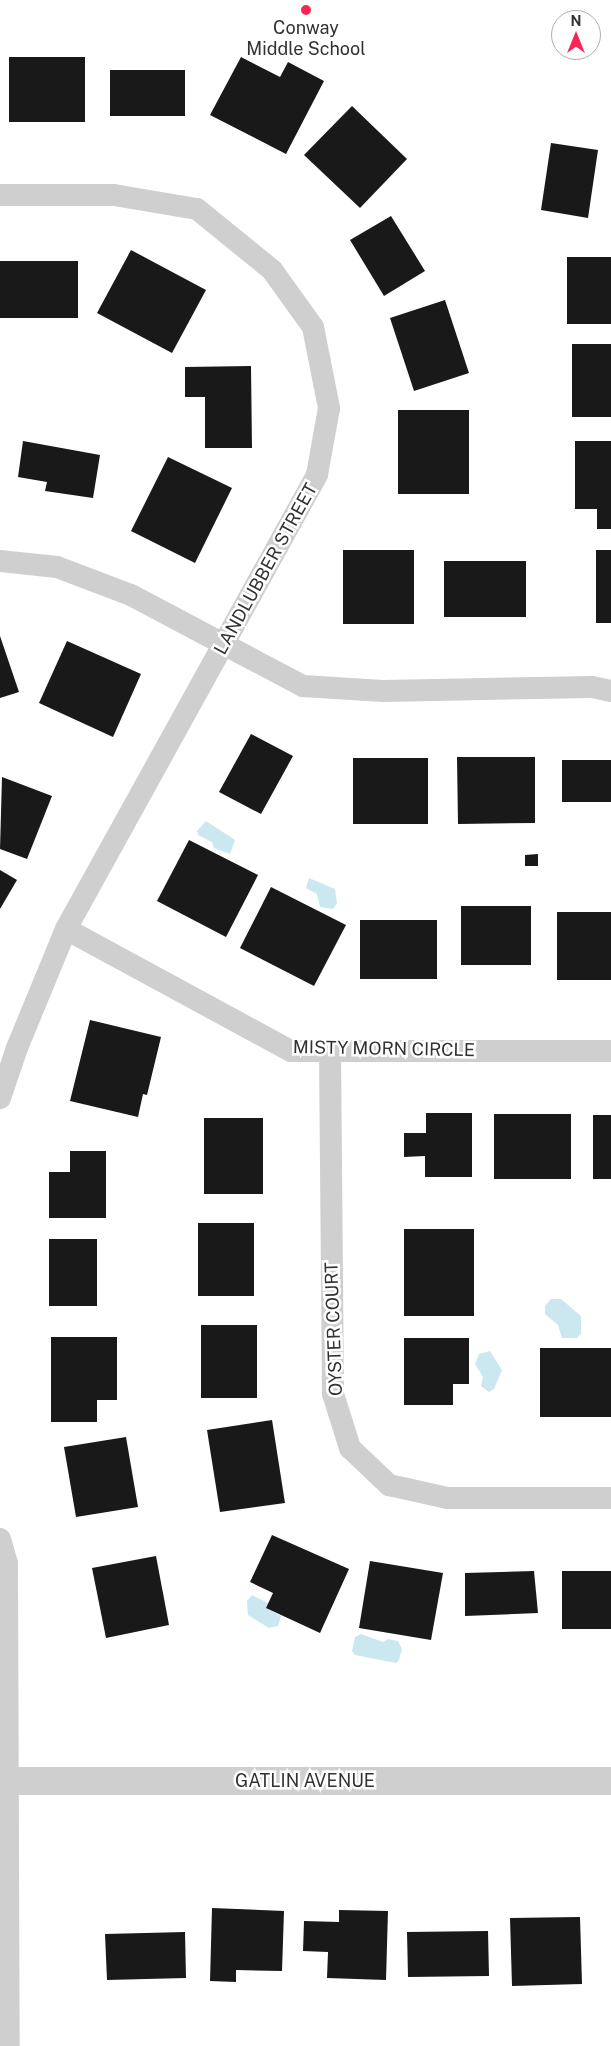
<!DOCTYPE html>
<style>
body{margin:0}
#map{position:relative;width:611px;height:2046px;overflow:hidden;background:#fff;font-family:"Public Sans",sans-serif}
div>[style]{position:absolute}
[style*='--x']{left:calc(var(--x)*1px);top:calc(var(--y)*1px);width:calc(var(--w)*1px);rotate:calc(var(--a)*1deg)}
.water>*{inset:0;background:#cbe7f0}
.building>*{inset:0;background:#191919}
.minor>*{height:22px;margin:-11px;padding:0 11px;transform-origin:11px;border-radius:11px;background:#cfcfcf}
.tertiary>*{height:28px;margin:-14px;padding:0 14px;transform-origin:14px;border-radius:14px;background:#cfcfcf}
.dots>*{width:14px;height:14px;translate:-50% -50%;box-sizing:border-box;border:2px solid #fff;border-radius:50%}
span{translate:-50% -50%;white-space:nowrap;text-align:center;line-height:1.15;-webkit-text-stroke:5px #fff;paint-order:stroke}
.poi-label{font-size:18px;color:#323232}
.street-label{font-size:18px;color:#323232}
.north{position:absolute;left:551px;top:10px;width:50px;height:50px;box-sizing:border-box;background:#fff;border:1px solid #adadad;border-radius:50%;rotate:0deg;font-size:14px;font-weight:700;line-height:20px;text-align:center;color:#323232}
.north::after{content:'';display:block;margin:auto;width:18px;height:22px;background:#f62754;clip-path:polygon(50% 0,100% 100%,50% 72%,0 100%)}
</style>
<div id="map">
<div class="water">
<i style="clip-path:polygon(206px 821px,235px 840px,230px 854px,214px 848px,212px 842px,198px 835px,197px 831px)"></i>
<i style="clip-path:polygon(309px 878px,335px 889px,337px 903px,333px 909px,320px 907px,317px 894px,306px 888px)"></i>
<i style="clip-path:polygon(551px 1299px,561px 1299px,581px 1316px,581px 1334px,577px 1338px,562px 1338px,558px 1325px,545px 1314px,545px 1306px)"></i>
<i style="clip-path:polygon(490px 1351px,502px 1370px,494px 1389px,489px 1392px,481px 1386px,483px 1377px,475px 1364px,479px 1354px)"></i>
<i style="clip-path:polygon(252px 1595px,268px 1603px,268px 1609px,281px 1616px,278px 1626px,269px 1628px,248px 1615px,247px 1601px)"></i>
<i style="clip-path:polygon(361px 1634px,383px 1642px,388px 1639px,398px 1641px,402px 1649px,399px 1660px,396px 1663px,355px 1655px,352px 1651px,355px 1637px)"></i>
</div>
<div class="building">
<i style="clip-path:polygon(9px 57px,85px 57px,85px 122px,9px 122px)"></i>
<i style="clip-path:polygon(241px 57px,280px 77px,288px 62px,324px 81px,286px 154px,210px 115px)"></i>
<i style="clip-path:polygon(110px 70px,185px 70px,185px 116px,110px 116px)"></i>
<i style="clip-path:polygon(352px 106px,407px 159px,360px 208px,304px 155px)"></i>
<i style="clip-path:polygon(551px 143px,598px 150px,588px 218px,541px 210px)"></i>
<i style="clip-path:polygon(391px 216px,425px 271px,384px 296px,350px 240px)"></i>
<i style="clip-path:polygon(131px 250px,206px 290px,172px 353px,97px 313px)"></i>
<i style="clip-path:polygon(567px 257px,611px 257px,611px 324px,567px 324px)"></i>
<i style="clip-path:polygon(0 261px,78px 261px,78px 318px,0 318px)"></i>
<i style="clip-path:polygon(445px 300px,469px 373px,414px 391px,390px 318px)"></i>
<i style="clip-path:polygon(572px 344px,611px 344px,611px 417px,572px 417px)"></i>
<i style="clip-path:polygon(251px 366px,252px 448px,205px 448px,205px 397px,185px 397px,185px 367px)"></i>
<i style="clip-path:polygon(398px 410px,469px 410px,469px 494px,398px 494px)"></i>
<i style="clip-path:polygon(23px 441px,100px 455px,93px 498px,45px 491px,47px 482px,18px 477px)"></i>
<i style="clip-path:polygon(575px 441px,611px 441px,611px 529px,597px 529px,597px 509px,575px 509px)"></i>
<i style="clip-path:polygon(168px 457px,232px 488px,195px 563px,131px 531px)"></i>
<i style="clip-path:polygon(343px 550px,414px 550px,414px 624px,343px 624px)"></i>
<i style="clip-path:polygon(596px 550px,611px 550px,611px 623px,596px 623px)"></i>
<i style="clip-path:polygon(444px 561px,526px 561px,526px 617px,444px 617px)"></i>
<i style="clip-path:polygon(0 636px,19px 692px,0 698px)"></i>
<i style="clip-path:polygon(67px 641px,141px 674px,113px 737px,39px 703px)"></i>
<i style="clip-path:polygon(251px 734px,293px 756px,261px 814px,219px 792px)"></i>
<i style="clip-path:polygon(457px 757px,535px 757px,535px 823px,458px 824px)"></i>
<i style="clip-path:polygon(353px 758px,428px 758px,428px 824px,353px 824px)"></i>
<i style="clip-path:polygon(562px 760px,611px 760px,611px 802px,562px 802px)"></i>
<i style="clip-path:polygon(2px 777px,52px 796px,27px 859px,0 849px)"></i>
<i style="clip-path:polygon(189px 840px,258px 875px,226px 937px,157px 901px)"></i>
<i style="clip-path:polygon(538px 854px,538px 866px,525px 866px,525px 855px)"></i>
<i style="clip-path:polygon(0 870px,17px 880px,0 909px)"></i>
<i style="clip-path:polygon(271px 887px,346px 925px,314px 986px,240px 948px)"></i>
<i style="clip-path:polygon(461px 906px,531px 906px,531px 965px,461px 965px)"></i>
<i style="clip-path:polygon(557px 912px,611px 912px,611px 980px,557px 980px)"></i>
<i style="clip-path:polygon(360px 920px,437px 920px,437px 979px,360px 979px)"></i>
<i style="clip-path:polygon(90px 1020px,161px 1037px,147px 1095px,143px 1094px,138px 1117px,70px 1101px)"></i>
<i style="clip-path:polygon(426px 1113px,472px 1113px,472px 1177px,425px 1177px,425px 1156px,404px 1157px,404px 1133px,426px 1133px)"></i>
<i style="clip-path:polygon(494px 1114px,571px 1114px,571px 1179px,494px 1179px)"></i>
<i style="clip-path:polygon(593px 1115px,611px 1115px,611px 1179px,593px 1179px)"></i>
<i style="clip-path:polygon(204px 1118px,263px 1118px,263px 1194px,204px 1194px)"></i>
<i style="clip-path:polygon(70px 1151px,106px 1151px,106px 1218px,49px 1218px,49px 1172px,70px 1172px)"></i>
<i style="clip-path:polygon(198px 1223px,254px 1223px,254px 1296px,198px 1296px)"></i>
<i style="clip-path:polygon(404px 1229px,474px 1229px,474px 1316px,404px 1316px)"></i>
<i style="clip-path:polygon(49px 1239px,97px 1239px,97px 1306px,49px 1306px)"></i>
<i style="clip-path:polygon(201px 1325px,257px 1325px,257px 1398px,201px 1398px)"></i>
<i style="clip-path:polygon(51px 1337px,117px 1337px,117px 1400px,97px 1400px,97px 1422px,51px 1422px)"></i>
<i style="clip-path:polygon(404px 1338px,469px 1338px,469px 1384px,453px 1384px,453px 1405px,404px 1405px)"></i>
<i style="clip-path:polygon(540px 1348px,611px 1348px,611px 1417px,540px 1417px)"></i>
<i style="clip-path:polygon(272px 1420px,285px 1503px,220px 1512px,207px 1430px)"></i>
<i style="clip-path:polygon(126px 1437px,138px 1507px,76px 1517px,64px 1447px)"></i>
<i style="clip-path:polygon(272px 1535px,349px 1569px,320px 1633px,266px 1608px,273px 1593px,250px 1582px)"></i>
<i style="clip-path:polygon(156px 1556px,169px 1625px,106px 1638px,92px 1568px)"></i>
<i style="clip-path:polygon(370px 1561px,443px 1573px,431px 1640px,359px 1628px)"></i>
<i style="clip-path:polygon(534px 1571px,538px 1613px,465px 1616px,465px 1573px)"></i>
<i style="clip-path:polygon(562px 1571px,611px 1571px,611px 1629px,562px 1629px)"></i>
<i style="clip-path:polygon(212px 1908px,284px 1911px,282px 1971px,236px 1970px,236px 1982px,210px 1981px)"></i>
<i style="clip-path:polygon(339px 1910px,388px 1911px,386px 1980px,327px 1978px,328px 1952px,303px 1951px,304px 1921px,339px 1922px)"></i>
<i style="clip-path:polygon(580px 1917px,582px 1984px,512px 1986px,510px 1918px)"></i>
<i style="clip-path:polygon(488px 1931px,489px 1976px,408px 1977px,407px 1932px)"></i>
<i style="clip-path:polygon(185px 1932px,186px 1978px,107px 1980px,105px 1934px)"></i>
</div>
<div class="minor">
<i style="--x:0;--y:195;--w:114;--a:0"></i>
<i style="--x:114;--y:195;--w:84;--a:9.6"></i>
<i style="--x:197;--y:209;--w:97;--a:39.1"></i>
<i style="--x:272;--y:270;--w:70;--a:54.3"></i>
<i style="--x:313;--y:327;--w:83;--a:78.8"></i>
<i style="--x:329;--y:408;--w:68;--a:100.2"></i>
<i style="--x:317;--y:475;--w:519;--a:118.94"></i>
<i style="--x:66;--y:929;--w:129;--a:112.4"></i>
<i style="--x:17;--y:1048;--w:53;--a:108.8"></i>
<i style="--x:0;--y:561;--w:57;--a:6"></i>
<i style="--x:57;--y:567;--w:79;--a:20.7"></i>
<i style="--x:131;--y:595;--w:195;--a:27.9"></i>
<i style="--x:303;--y:686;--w:80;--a:3.6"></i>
<i style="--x:383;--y:691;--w:209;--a:-1.1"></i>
<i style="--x:592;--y:687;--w:19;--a:12"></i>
<i style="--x:66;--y:929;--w:256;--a:28.5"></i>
<i style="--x:291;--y:1051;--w:320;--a:0"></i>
<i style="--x:330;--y:1050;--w:344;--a:89.5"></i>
<i style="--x:333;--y:1394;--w:57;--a:72.5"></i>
<i style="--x:350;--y:1448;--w:54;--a:43.5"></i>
<i style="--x:389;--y:1485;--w:60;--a:12.4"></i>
<i style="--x:448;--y:1498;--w:163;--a:0"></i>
<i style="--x:0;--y:1539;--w:25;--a:74"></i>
<i style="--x:7;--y:1563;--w:483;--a:89.8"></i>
</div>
<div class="tertiary">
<i style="--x:0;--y:1781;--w:611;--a:0"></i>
</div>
<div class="dots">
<i style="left:306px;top:10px;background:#f62754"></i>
</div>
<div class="poi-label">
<span style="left:306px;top:39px">Conway<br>Middle School</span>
</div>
<div class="street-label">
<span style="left:266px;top:569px;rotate:-61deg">LANDLUBBER STREET</span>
<span style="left:384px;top:1049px;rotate:1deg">MISTY MORN CIRCLE</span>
<span style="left:334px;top:1329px;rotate:-92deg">OYSTER COURT</span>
<span style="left:305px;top:1781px">GATLIN AVENUE</span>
</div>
<div class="north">N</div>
</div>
